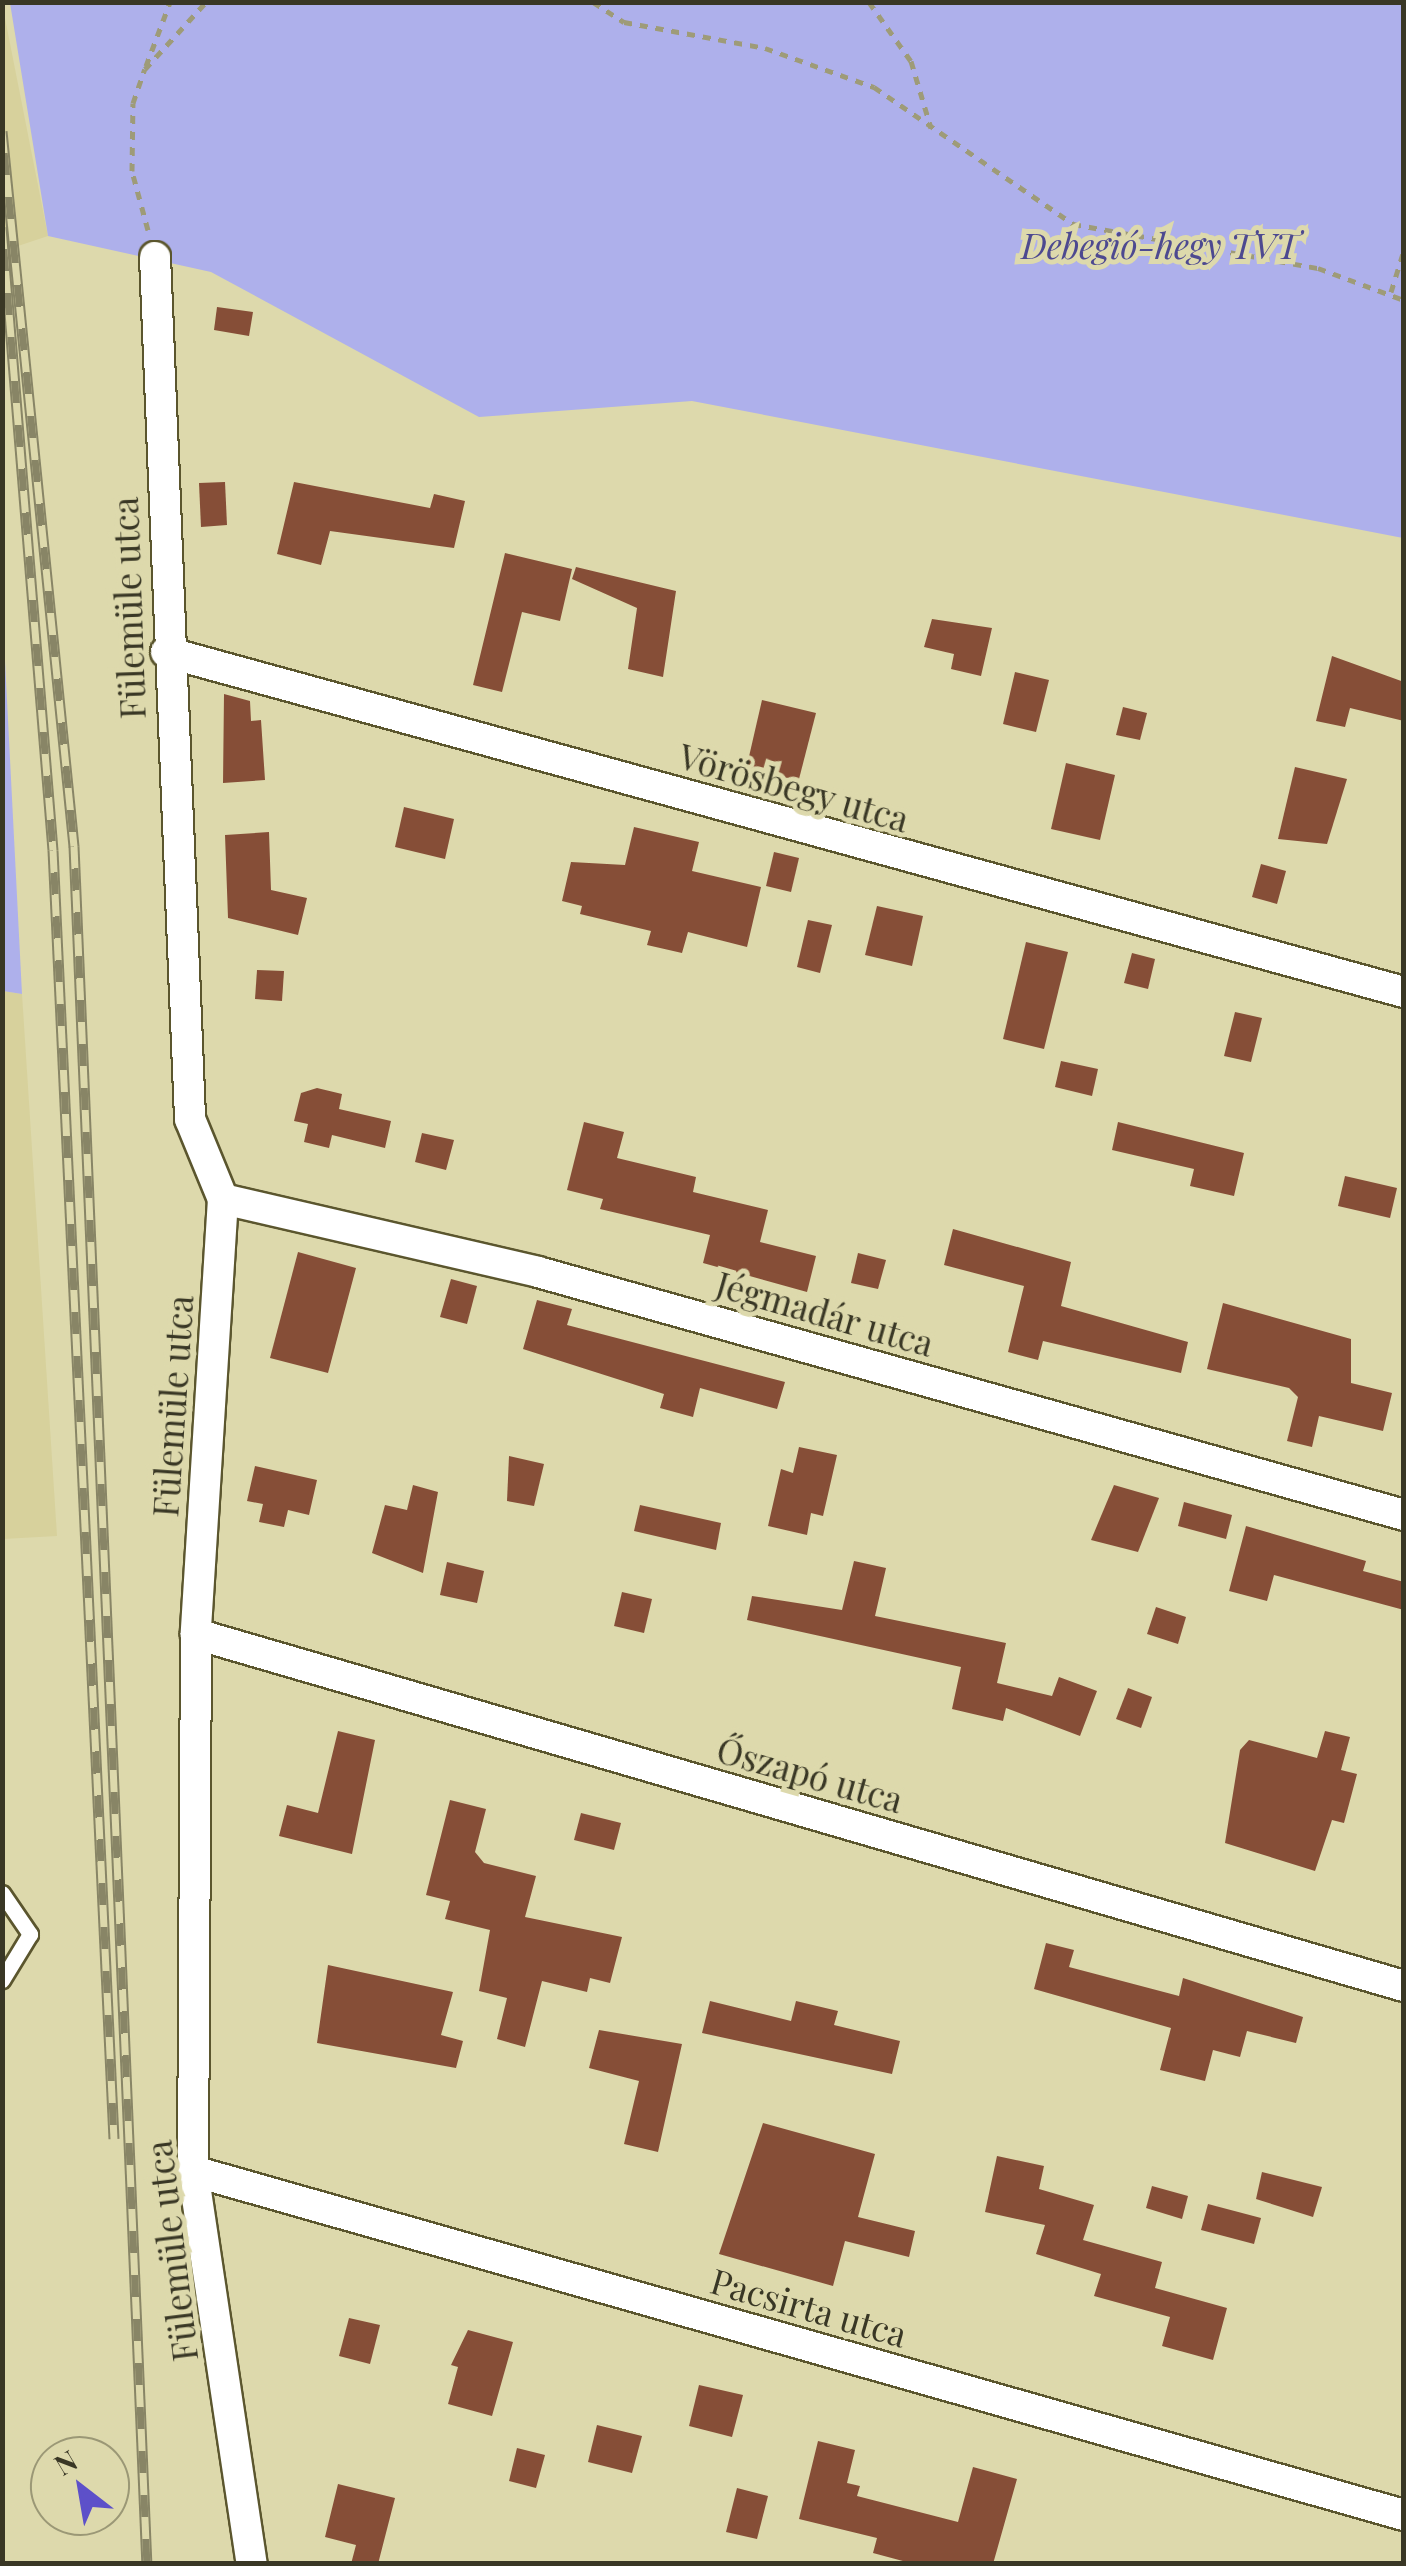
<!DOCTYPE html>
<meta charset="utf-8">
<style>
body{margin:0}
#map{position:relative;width:1406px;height:2566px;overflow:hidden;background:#ddd9ac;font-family:"Playfair Display",serif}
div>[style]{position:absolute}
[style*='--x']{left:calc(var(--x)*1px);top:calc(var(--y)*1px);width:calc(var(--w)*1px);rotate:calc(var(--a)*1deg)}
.built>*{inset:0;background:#d7d19c}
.green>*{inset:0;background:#aeb0eb}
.building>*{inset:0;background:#864e37}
.path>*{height:5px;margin-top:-2.5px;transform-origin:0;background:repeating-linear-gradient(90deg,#9e9b78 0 8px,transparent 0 16px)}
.roads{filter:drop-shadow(2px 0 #5b562e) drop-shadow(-2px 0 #5b562e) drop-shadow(0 2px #5b562e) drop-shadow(0 -2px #5b562e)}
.lane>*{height:15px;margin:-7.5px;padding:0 7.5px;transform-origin:7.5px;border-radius:7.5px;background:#fff}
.street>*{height:30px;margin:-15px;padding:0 15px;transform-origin:15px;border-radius:15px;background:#fff}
.rail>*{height:11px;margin-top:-5.5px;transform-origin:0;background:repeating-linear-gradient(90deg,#ddd9ac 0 22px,#888566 0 44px);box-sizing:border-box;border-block:2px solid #888566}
span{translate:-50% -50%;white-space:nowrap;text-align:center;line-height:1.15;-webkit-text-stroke:10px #ddd9ac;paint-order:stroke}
.park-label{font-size:35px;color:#4d4990;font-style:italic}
.street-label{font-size:35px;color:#393725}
.frame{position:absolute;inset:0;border:5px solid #393725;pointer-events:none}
.north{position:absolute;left:30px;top:2436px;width:100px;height:100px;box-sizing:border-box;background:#ddd9ac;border:2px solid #9b9876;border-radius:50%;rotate:329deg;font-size:28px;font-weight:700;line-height:40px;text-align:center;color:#393725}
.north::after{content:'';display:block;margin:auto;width:35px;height:45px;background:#5d50c9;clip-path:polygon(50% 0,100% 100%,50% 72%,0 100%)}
</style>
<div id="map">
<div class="built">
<i style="clip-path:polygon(2px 3px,48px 236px,3px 251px,2px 251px)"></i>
<i style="clip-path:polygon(3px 991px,22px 994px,57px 1536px,3px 1539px)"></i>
</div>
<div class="green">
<i style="clip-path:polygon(10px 3px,1403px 3px,1403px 538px,692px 401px,479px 417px,211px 272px,48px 236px)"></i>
<i style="clip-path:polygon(2px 622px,3px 622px,22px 994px,3px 991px)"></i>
</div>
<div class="building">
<i style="clip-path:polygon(217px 307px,253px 312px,249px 336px,214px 330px)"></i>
<i style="clip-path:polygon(225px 482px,227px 525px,201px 527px,199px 483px)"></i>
<i style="clip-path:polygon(294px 482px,430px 508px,434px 494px,465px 501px,454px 548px,330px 531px,321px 565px,277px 554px)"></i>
<i style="clip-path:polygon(505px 553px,572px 569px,560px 621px,522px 612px,502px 692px,473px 685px)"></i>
<i style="clip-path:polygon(576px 567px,676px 591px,663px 677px,628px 669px,637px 608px,572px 579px)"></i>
<i style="clip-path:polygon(932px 619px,992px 628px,981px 676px,951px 669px,954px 654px,924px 647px)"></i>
<i style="clip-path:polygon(1332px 656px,1404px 682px,1404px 721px,1350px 708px,1345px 727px,1316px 721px)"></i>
<i style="clip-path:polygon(1015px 672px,1049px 680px,1036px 732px,1003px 724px)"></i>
<i style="clip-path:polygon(224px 694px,250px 701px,251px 721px,261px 720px,265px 780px,223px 783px)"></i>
<i style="clip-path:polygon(762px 700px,816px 713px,799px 779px,745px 774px)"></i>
<i style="clip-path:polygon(1123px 707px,1147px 713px,1140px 740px,1116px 735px)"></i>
<i style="clip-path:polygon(1066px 763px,1115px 775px,1100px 840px,1051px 829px)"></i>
<i style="clip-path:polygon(1295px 767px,1347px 779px,1327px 844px,1278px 839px)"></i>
<i style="clip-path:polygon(404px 807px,454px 819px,445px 859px,395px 847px)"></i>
<i style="clip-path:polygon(634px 827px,699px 842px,692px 871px,761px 887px,747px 947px,688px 932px,682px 953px,647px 945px,651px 931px,580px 914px,582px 906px,562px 901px,571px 862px,625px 865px)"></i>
<i style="clip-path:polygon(269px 832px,271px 890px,307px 898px,298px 935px,228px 918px,225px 835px)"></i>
<i style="clip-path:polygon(774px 852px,799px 858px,791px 892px,766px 886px)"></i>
<i style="clip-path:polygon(1261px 864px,1286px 871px,1277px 904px,1252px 897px)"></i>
<i style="clip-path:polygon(877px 906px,923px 916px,912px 966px,865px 955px)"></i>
<i style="clip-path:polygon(808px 920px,832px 925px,820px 973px,797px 967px)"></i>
<i style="clip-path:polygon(1026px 942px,1068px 952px,1044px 1049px,1003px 1039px)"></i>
<i style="clip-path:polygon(1132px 953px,1155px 959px,1148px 989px,1124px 983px)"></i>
<i style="clip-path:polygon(257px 970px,284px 971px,282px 1001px,255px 999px)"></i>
<i style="clip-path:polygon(1235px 1012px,1262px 1018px,1251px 1062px,1224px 1056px)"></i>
<i style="clip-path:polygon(1061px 1061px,1098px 1069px,1092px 1096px,1055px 1087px)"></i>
<i style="clip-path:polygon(317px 1088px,342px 1094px,339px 1109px,391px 1121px,385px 1148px,332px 1135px,329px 1148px,304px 1142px,308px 1124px,294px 1121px,301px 1093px)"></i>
<i style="clip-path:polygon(584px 1122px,624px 1132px,617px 1158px,696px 1177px,693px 1192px,768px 1210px,760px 1242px,816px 1256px,807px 1292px,703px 1263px,710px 1235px,600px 1209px,603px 1199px,567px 1190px)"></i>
<i style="clip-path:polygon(1118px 1122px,1244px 1153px,1234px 1196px,1190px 1186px,1194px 1169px,1112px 1150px)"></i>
<i style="clip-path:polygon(422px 1133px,454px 1140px,446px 1170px,415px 1162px)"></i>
<i style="clip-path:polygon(1345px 1176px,1397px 1188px,1390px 1218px,1338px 1206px)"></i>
<i style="clip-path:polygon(953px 1229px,1071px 1262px,1061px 1306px,1188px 1342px,1181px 1373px,1043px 1341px,1038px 1360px,1008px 1352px,1024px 1286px,944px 1265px)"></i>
<i style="clip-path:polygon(298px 1252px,356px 1268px,328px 1373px,270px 1358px)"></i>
<i style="clip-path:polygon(858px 1253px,886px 1260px,878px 1289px,851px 1283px)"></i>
<i style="clip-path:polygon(451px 1279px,477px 1286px,467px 1324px,440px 1317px)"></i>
<i style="clip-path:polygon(537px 1300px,572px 1309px,567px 1325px,785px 1382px,777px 1409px,700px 1388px,693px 1417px,660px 1408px,664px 1394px,523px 1349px)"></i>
<i style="clip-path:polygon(1223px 1303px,1351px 1339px,1351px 1383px,1392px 1393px,1383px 1431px,1319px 1416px,1312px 1447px,1287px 1441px,1298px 1397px,1289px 1388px,1207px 1369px)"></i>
<i style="clip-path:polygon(799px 1447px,837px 1455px,823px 1516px,811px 1513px,807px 1535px,768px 1526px,781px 1469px,793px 1473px)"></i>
<i style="clip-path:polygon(509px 1456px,544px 1464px,534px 1506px,507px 1501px)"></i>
<i style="clip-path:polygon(255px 1466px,317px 1480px,309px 1515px,288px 1510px,284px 1527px,259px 1522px,263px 1504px,247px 1501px)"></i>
<i style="clip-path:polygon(413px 1485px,438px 1492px,423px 1573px,372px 1553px,385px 1505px,407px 1510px)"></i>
<i style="clip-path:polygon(1114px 1485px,1159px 1498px,1138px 1552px,1091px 1540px)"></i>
<i style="clip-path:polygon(1184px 1502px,1232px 1515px,1226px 1539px,1178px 1526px)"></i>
<i style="clip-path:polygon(640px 1505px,721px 1523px,716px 1550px,634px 1531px)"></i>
<i style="clip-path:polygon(1246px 1526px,1366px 1561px,1363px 1571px,1404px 1582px,1404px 1610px,1274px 1575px,1267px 1601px,1229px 1591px)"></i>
<i style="clip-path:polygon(854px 1561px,886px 1568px,875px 1616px,1006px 1643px,997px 1683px,1052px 1696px,1059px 1677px,1097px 1691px,1080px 1736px,1006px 1708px,1003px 1721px,952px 1709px,961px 1667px,747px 1620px,752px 1596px,842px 1610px)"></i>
<i style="clip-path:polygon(447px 1562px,484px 1571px,477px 1603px,440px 1595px)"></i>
<i style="clip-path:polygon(622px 1592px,652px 1599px,644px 1633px,614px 1626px)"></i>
<i style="clip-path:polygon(1156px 1607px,1186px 1617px,1178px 1644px,1147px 1634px)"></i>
<i style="clip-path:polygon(1128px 1688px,1152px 1697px,1141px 1728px,1116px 1719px)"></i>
<i style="clip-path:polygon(338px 1731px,375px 1740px,352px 1854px,279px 1836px,287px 1805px,318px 1813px)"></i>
<i style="clip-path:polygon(1325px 1731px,1350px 1737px,1341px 1770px,1357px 1774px,1344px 1823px,1332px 1820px,1315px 1871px,1225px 1843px,1240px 1750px,1249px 1740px,1317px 1758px)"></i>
<i style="clip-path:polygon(450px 1800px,486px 1809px,475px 1852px,484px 1863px,536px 1876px,525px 1917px,622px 1937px,610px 1983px,590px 1978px,587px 1992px,542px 1981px,525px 2047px,497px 2039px,507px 1998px,479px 1991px,490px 1930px,445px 1919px,450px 1901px,426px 1895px)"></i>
<i style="clip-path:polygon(581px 1813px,621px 1823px,614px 1850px,574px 1840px)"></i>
<i style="clip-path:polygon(1046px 1943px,1074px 1950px,1069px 1967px,1179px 1996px,1183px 1978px,1303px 2017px,1296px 2043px,1247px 2031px,1240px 2057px,1213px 2050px,1205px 2081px,1160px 2070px,1171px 2028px,1034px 1989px)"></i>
<i style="clip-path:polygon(328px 1965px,453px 1992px,441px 2035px,463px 2041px,456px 2068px,317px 2043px)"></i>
<i style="clip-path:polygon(710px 2001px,791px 2021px,796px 2001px,838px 2011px,834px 2025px,900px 2041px,892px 2074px,702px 2033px)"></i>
<i style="clip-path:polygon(599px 2030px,682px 2044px,658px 2152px,624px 2144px,639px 2081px,589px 2068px)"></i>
<i style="clip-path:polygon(763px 2123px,875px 2154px,858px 2217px,915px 2231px,909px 2257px,845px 2241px,833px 2286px,719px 2254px)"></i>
<i style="clip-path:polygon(997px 2156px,1044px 2166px,1039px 2189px,1094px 2205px,1083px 2240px,1162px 2262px,1155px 2288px,1227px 2308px,1213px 2360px,1162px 2346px,1170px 2317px,1094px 2296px,1101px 2274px,1036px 2254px,1045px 2225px,985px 2212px)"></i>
<i style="clip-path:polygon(1262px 2172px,1322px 2187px,1313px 2217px,1256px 2199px)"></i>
<i style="clip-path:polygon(1152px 2186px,1188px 2196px,1182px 2219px,1146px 2208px)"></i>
<i style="clip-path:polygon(1208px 2204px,1261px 2218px,1254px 2244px,1201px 2230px)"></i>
<i style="clip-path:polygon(349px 2318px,380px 2325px,370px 2364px,339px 2356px)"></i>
<i style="clip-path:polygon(468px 2330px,513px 2342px,492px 2416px,448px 2404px,458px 2367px,451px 2365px)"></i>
<i style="clip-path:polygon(699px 2385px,743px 2395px,732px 2437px,689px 2426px)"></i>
<i style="clip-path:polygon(597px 2425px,642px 2436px,632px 2473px,588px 2462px)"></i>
<i style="clip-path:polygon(818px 2441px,855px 2450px,847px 2483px,860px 2486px,857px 2496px,958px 2522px,973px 2467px,1017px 2479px,993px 2564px,914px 2564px,873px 2553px,877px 2538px,799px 2519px)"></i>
<i style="clip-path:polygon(517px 2448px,545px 2455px,536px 2488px,509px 2481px)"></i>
<i style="clip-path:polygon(338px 2484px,395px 2498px,378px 2564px,351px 2564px,356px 2545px,325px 2537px)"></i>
<i style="clip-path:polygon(737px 2488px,768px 2496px,757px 2539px,726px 2532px)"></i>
</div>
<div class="path">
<i style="--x:593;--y:2;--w:37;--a:33"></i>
<i style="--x:624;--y:22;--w:143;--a:10.4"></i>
<i style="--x:765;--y:48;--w:116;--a:19.7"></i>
<i style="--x:874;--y:87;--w:242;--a:34.5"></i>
<i style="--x:1073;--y:224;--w:249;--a:10.2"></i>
<i style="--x:1318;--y:268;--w:92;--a:20.4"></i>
<i style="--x:869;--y:2;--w:72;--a:54.6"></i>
<i style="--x:911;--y:61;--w:70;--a:73.4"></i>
<i style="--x:146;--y:66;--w:68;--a:-69.4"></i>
<i style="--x:148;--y:230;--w:61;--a:-105.2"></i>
<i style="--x:132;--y:171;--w:68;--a:-89.2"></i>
<i style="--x:133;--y:103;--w:36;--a:-71"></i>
<i style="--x:145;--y:69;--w:91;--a:-47.7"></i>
<i style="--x:1391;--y:292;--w:44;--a:-72.8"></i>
<i style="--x:2;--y:949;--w:88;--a:90"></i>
</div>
<div class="roads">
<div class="lane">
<i style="--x:2;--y:1893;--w:50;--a:55.7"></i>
<i style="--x:30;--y:1934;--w:54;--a:121.3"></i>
</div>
<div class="street">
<i style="--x:155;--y:257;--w:863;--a:87.67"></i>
<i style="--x:190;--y:1119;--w:87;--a:67.6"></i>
<i style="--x:223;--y:1199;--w:436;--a:93.6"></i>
<i style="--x:196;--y:1634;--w:537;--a:90.32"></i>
<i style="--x:193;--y:2171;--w:397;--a:81.5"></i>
<i style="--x:166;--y:652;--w:1284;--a:15.36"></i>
<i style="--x:223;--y:1199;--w:323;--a:13"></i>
<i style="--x:538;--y:1272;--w:899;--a:15.67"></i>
<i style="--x:196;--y:1634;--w:1258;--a:16.25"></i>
<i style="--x:193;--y:2171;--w:1259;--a:15.86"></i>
</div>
</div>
<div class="rail">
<i style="--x:2;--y:131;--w:719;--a:84.25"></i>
<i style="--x:74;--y:846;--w:1720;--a:87.57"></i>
<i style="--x:2;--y:227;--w:625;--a:85.32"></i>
<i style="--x:53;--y:850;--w:1290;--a:87.29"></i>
</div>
<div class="park-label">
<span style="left:1160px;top:245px">Debegió-hegy TVT</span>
</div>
<div class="street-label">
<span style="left:128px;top:608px;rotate:-92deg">Fülemüle utca</span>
<span style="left:794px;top:787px;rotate:16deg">Vörösbegy utca</span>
<span style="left:825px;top:1313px;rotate:16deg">Jégmadár utca</span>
<span style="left:172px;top:1406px;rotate:-86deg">Fülemüle utca</span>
<span style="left:810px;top:1774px;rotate:16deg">Őszapó utca</span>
<span style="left:171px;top:2251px;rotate:-97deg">Fülemüle utca</span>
<span style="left:809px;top:2307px;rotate:16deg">Pacsirta utca</span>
</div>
<div class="frame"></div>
<div class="north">N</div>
</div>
